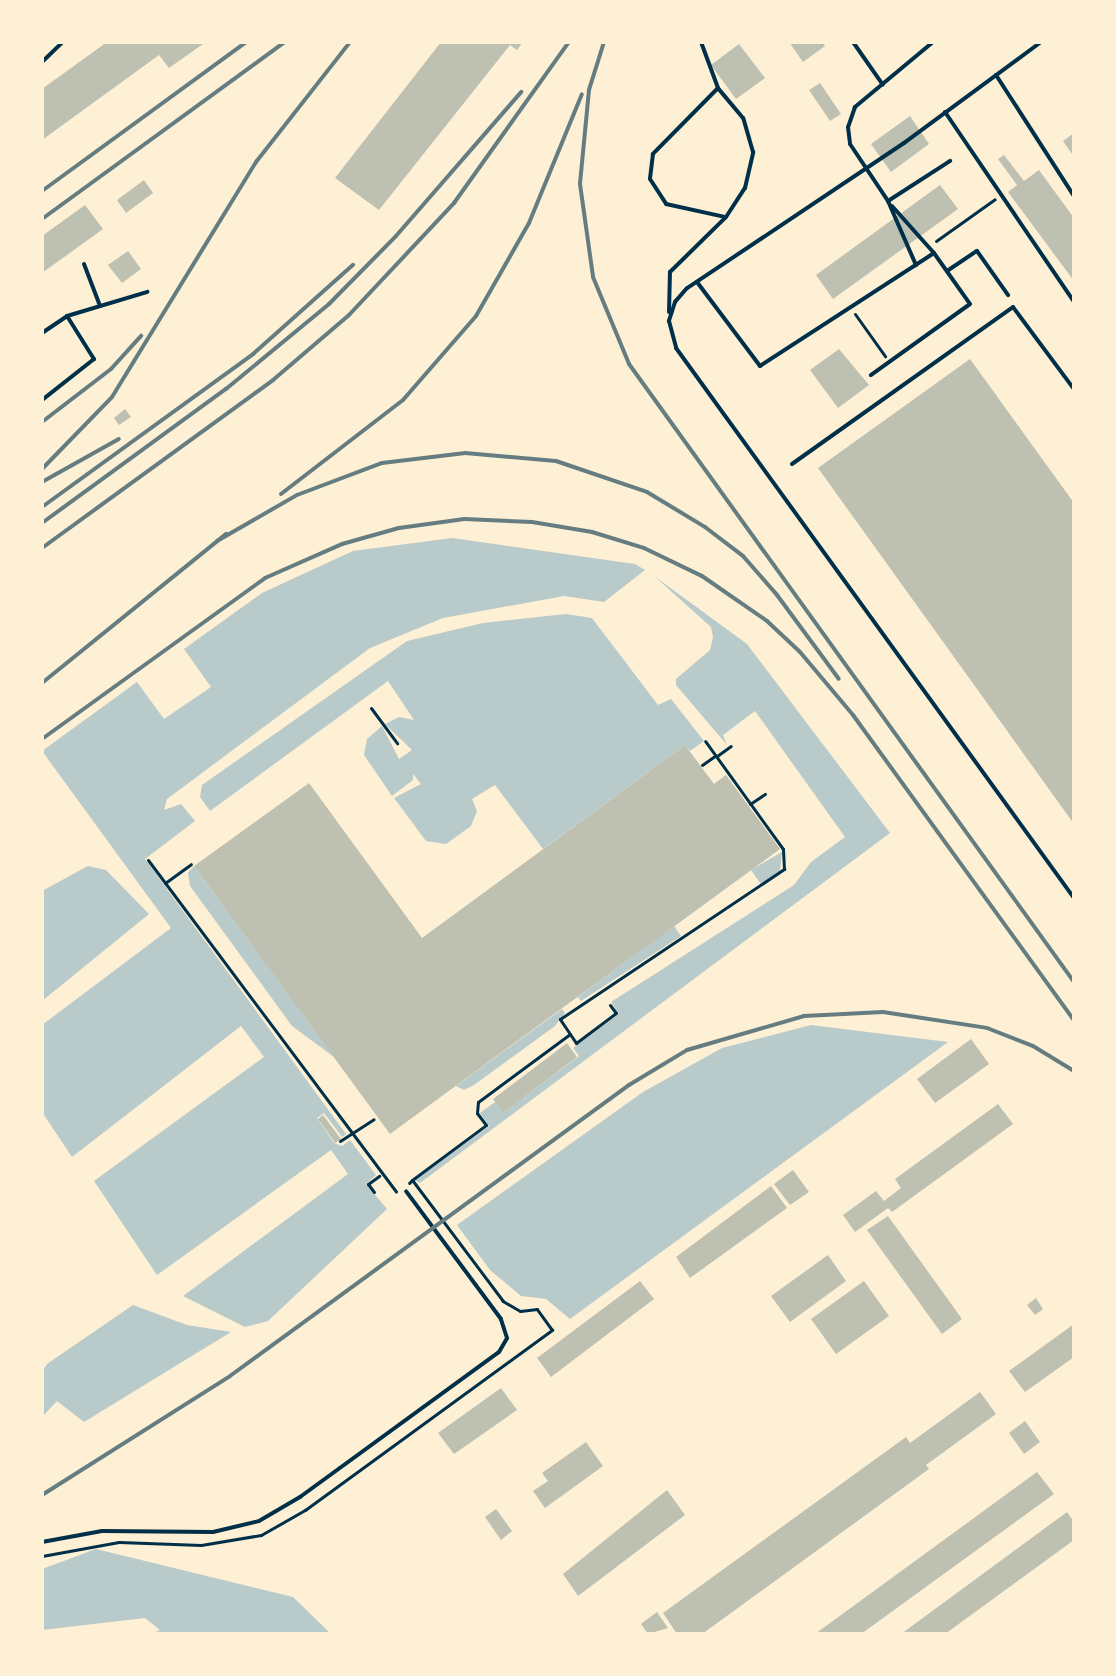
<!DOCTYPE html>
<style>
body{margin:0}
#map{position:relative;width:1116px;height:1676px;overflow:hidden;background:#fdf0d5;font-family:Helvetica,sans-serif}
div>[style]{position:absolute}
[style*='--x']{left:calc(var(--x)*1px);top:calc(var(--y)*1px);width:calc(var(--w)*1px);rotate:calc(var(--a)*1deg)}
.green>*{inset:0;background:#b9caca}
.building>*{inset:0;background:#bec0b2}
.path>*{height:3px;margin:-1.5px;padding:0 1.5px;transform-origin:1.5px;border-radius:1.5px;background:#003049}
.service>*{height:4px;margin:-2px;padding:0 2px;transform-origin:2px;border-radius:2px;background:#003049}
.rail>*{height:4px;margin:-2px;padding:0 2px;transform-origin:2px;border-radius:2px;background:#657d81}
span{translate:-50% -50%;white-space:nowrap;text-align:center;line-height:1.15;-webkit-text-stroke:8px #fdf0d5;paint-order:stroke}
.frame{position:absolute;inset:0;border:44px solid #fdf0d5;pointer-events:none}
</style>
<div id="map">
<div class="green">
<i style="clip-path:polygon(452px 538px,635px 564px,645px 570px,604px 602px,564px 596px,443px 618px,370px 648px,167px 799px,164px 810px,181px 804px,195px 821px,145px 859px,346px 1134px,342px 1137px,324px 1113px,317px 1118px,334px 1143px,342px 1146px,350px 1140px,376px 1175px,366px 1184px,387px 1209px,268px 1321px,245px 1327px,183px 1296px,348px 1174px,331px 1150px,157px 1275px,94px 1181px,264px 1057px,241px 1026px,72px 1157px,42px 1112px,42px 1025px,171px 928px,42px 751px,137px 682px,164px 719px,211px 687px,184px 649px,262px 593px,353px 551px)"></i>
<i style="clip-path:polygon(654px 576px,747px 644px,890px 833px,420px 1183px,415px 1180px,489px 1126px,480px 1113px,495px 1102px,504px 1112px,579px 1056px,573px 1048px,619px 1014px,611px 1002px,794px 885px,811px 862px,845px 837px,755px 711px,723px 735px,727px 745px,676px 685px,676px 679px,710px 650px,713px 637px,711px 627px)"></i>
<i style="clip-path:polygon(566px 614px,592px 618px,658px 705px,671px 699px,704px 741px,690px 751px,685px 745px,543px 849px,495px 785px,472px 799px,477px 811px,471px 826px,446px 844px,426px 841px,394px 798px,421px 784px,413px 774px,413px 780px,392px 796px,364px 755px,367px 739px,382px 726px,399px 759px,412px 750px,385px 724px,399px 717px,414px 720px,388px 681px,210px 811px,200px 797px,202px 785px,407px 641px,483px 623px)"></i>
<i style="clip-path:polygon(782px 852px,780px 872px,762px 886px,751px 870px)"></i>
<i style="clip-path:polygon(88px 866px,106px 870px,149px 914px,42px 1001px,42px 891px)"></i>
<i style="clip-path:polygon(194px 866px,334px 1057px,292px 1026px,190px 886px,188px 873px)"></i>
<i style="clip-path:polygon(674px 926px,681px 936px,581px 1001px,578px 997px)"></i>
<i style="clip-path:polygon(562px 1009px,565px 1013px,555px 1026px,474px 1085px,464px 1090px,456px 1086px)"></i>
<i style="clip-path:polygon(811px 1025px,948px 1042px,570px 1319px,546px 1299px,521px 1296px,490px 1270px,457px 1225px,643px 1092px,722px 1048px)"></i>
<i style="clip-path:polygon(133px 1305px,187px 1325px,231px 1332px,84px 1422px,57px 1401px,42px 1417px,42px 1372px,47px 1364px)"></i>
<i style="clip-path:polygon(96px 1549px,293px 1597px,331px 1634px,151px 1634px,160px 1630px,145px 1618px,42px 1630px,42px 1569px)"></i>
</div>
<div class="building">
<i style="clip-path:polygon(107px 42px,203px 44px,169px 68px,159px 55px,42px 140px,42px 89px)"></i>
<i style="clip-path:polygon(441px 42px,523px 42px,517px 50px,510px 45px,379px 210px,335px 178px)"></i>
<i style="clip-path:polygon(789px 42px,822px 42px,825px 46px,803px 62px)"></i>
<i style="clip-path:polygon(739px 44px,765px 78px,736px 99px,711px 65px)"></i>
<i style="clip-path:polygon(820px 83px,841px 114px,830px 121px,809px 90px)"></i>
<i style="clip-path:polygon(910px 116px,929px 144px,891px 172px,871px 144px)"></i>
<i style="clip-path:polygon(1074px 133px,1074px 157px,1063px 141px)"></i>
<i style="clip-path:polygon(1004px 155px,1024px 181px,1039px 170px,1074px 218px,1074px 281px,1008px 192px,1017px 185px,998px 159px)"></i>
<i style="clip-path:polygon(144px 180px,153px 193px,126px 213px,117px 200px)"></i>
<i style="clip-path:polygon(940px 185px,958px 209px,833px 299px,816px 275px)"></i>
<i style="clip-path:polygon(85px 205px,103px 229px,42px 273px,42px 236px)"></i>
<i style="clip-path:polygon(128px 251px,141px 269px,122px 283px,108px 265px)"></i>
<i style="clip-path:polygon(839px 349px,869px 385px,838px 408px,810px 370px)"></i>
<i style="clip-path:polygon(970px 359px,1074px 503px,1074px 824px,818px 468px)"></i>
<i style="clip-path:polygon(125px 409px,131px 417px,119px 425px,114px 418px)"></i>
<i style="clip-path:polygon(685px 745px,714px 784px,726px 775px,780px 849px,390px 1134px,194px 866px,309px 783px,422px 938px)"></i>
<i style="clip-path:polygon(971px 1039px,989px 1064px,935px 1103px,917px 1079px)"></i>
<i style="clip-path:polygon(567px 1043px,577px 1057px,503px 1113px,493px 1099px)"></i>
<i style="clip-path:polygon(998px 1104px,1013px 1124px,892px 1212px,888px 1208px,855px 1232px,843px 1215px,876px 1191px,884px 1201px,901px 1188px,895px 1179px)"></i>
<i style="clip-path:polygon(323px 1115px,341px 1139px,335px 1143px,318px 1119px)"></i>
<i style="clip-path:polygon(793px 1170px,809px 1192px,790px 1205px,774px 1184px)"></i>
<i style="clip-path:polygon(771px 1186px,787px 1208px,690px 1278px,676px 1257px)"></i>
<i style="clip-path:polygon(888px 1216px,962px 1319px,942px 1334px,867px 1230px)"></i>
<i style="clip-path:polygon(828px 1255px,846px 1281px,790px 1322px,771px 1296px)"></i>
<i style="clip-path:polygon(640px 1281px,654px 1299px,551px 1377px,537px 1358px)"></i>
<i style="clip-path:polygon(864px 1281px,889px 1316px,836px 1354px,811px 1319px)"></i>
<i style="clip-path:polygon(1036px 1298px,1043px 1309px,1035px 1315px,1027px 1305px)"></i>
<i style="clip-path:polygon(1074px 1324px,1074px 1357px,1025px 1392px,1009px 1371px)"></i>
<i style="clip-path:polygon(501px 1388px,517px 1410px,454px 1454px,438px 1433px)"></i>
<i style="clip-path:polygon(980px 1392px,996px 1414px,926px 1465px,929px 1469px,702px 1634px,677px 1634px,663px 1613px,906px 1437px,910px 1443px)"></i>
<i style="clip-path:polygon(1025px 1421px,1040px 1442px,1024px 1454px,1009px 1433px)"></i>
<i style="clip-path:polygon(586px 1442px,603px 1466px,545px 1508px,533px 1491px,548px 1481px,542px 1473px)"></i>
<i style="clip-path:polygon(1037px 1472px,1054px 1494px,861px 1634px,815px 1634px)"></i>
<i style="clip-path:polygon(667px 1490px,685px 1515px,578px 1596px,563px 1574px)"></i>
<i style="clip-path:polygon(496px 1509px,512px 1531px,501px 1540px,485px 1517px)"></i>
<i style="clip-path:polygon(1067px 1512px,1074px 1522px,1074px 1540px,945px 1634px,901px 1634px)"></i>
<i style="clip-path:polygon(657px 1612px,668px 1628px,648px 1634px,641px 1624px)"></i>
</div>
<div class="path">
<i style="--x:936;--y:241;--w:72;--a:-35.4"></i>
<i style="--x:855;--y:314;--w:52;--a:54.5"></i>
<i style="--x:371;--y:708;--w:44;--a:53.4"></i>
<i style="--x:717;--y:756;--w:17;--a:-36"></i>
<i style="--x:702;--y:765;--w:16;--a:-35"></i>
<i style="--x:750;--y:804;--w:18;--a:-34"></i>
<i style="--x:148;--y:860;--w:414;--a:53.2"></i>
<i style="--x:165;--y:883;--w:32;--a:-36"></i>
<i style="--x:570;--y:1034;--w:18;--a:-124"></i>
<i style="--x:560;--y:1019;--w:270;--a:-33.8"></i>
<i style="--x:784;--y:869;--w:20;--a:-93"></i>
<i style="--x:783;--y:849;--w:133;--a:-125.8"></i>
<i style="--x:340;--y:1141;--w:40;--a:-32.9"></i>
<i style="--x:412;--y:1180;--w:92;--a:-36.6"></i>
<i style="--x:486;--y:1125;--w:15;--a:-127"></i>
<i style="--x:477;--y:1113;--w:11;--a:-85"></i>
<i style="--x:478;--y:1102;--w:114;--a:-36.5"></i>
<i style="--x:570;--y:1034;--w:11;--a:56"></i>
<i style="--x:576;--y:1043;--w:50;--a:-36.9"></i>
<i style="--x:616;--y:1013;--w:10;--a:-127"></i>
<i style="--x:374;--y:1192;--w:10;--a:-127"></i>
<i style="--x:368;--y:1184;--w:14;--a:-36"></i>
<i style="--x:42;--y:1556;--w:78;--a:-10.3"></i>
<i style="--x:119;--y:1542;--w:82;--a:2.1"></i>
<i style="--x:201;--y:1545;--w:61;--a:-9.5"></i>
<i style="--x:261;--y:1535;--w:51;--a:-29.6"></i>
<i style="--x:305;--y:1510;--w:306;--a:-36.1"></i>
<i style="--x:552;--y:1330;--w:26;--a:-126"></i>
<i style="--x:537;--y:1309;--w:17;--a:173"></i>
<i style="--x:520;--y:1311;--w:20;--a:-150"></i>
<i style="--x:503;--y:1301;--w:151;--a:-126.9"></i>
<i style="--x:412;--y:1180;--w:4;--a:135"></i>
</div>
<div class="service">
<i style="--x:853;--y:42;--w:52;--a:55.1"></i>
<i style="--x:933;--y:42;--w:102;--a:140.2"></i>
<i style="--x:855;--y:107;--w:21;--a:109"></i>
<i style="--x:848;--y:127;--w:17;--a:83"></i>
<i style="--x:850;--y:144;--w:69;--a:56.3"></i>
<i style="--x:888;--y:201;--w:74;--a:-32.8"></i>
<i style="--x:1041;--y:42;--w:170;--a:143.6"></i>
<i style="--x:904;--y:143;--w:261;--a:146.2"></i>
<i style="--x:687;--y:288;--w:18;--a:131"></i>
<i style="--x:675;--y:302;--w:20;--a:108"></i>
<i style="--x:669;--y:321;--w:28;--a:75"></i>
<i style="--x:676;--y:348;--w:679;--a:54.11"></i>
<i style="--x:42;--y:62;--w:29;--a:-44"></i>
<i style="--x:996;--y:75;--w:144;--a:57.2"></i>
<i style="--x:718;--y:88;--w:93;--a:134.6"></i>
<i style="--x:653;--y:154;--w:25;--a:97"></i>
<i style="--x:650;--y:179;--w:30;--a:57"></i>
<i style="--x:666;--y:204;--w:60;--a:12.4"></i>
<i style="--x:945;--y:112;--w:230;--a:55.8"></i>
<i style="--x:888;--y:201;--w:70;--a:66.4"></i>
<i style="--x:892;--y:206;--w:63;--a:48.2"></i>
<i style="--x:84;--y:264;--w:45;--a:69.1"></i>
<i style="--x:947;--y:271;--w:36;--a:-34"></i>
<i style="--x:977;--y:251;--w:54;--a:54.8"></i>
<i style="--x:697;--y:282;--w:105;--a:53.1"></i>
<i style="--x:760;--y:366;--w:207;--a:-33"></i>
<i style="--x:934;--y:253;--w:62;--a:54.8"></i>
<i style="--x:970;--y:304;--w:122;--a:144.4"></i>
<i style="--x:669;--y:312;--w:40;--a:-88.6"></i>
<i style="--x:670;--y:272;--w:78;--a:-44.5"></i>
<i style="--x:726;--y:217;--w:35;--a:-57"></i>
<i style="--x:745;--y:188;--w:37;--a:-77"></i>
<i style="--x:753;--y:152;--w:35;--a:-106"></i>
<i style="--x:743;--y:118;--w:39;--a:-130"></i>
<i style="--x:718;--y:88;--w:49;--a:-110.3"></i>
<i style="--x:67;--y:316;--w:84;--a:-16.7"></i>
<i style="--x:42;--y:333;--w:30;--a:-34"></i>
<i style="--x:67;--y:316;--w:51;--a:57.9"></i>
<i style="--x:94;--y:359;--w:66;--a:141.7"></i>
<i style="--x:792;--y:464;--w:271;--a:-35.4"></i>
<i style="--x:1013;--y:307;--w:102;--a:53.4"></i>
<i style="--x:42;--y:1542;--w:61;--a:-10.4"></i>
<i style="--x:102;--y:1531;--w:111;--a:0.5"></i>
<i style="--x:213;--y:1532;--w:47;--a:-13.4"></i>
<i style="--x:259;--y:1521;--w:48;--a:-30.3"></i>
<i style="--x:300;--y:1497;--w:246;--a:-36.1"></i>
<i style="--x:499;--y:1352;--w:16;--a:-60"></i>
<i style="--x:507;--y:1338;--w:20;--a:-108"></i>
<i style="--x:501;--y:1319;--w:159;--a:-126.6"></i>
</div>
<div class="rail">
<i style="--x:604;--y:42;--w:50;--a:107.4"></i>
<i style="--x:589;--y:90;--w:94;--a:95.5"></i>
<i style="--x:580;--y:184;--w:94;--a:82"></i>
<i style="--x:593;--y:277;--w:94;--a:67.5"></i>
<i style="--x:629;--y:364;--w:762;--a:54.24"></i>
<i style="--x:42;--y:191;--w:253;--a:-36.1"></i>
<i style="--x:42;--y:219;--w:301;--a:-36.1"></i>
<i style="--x:42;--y:422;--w:87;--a:-37.5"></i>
<i style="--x:111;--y:369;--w:45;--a:-47.7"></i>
<i style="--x:42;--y:469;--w:100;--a:-45.8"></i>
<i style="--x:112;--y:397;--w:276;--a:-58.5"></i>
<i style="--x:256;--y:162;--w:152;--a:-51.9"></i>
<i style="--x:42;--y:482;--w:88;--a:-29.2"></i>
<i style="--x:281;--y:494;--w:154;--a:-37.6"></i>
<i style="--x:403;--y:400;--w:111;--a:-49"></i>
<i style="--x:476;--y:316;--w:107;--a:-60.3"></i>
<i style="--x:529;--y:223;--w:139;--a:-67.7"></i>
<i style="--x:42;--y:507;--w:261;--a:-35.9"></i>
<i style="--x:253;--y:354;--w:134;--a:-41.7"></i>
<i style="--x:42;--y:523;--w:228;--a:-36.1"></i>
<i style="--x:226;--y:389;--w:134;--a:-39.5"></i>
<i style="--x:329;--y:304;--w:95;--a:-45.4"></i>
<i style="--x:396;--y:236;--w:191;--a:-49"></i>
<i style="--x:217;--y:541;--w:92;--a:-29.9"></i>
<i style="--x:297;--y:495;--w:91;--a:-20.6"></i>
<i style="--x:382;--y:463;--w:84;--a:-6.9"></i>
<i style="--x:465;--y:453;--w:91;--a:5"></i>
<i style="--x:556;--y:461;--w:96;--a:18.8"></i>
<i style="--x:647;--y:492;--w:68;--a:31.1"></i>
<i style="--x:705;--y:527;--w:48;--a:37.3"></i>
<i style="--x:743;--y:556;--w:52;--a:48.9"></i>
<i style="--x:777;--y:595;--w:104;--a:53.6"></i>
<i style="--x:42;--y:548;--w:286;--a:-36"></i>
<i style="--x:273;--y:380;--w:100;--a:-40.5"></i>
<i style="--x:349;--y:315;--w:154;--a:-46.8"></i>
<i style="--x:454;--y:203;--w:198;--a:-54.5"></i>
<i style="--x:42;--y:683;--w:237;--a:-39"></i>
<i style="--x:42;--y:739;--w:275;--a:-35.8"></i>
<i style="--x:265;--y:578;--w:84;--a:-23.8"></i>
<i style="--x:342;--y:544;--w:59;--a:-15.7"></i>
<i style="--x:399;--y:528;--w:66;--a:-7.9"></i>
<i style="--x:464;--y:519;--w:68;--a:2.5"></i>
<i style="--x:532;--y:522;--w:61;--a:9.5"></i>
<i style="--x:592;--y:532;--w:54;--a:17.1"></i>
<i style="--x:644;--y:548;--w:64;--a:25.8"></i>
<i style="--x:702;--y:576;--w:79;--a:34.7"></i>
<i style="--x:767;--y:621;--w:45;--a:43.2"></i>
<i style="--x:800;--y:652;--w:82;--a:49.9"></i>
<i style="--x:853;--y:715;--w:377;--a:54.1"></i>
<i style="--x:42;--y:1495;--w:222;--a:-32.3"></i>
<i style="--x:230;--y:1376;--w:494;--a:-36.1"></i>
<i style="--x:629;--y:1085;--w:68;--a:-31.1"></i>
<i style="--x:687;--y:1050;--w:122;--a:-16.2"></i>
<i style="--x:804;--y:1016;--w:79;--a:-2.9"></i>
<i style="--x:883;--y:1012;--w:105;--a:8.7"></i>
<i style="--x:987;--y:1028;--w:49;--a:21.4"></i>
<i style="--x:1033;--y:1046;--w:48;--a:31.4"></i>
</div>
<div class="frame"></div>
</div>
